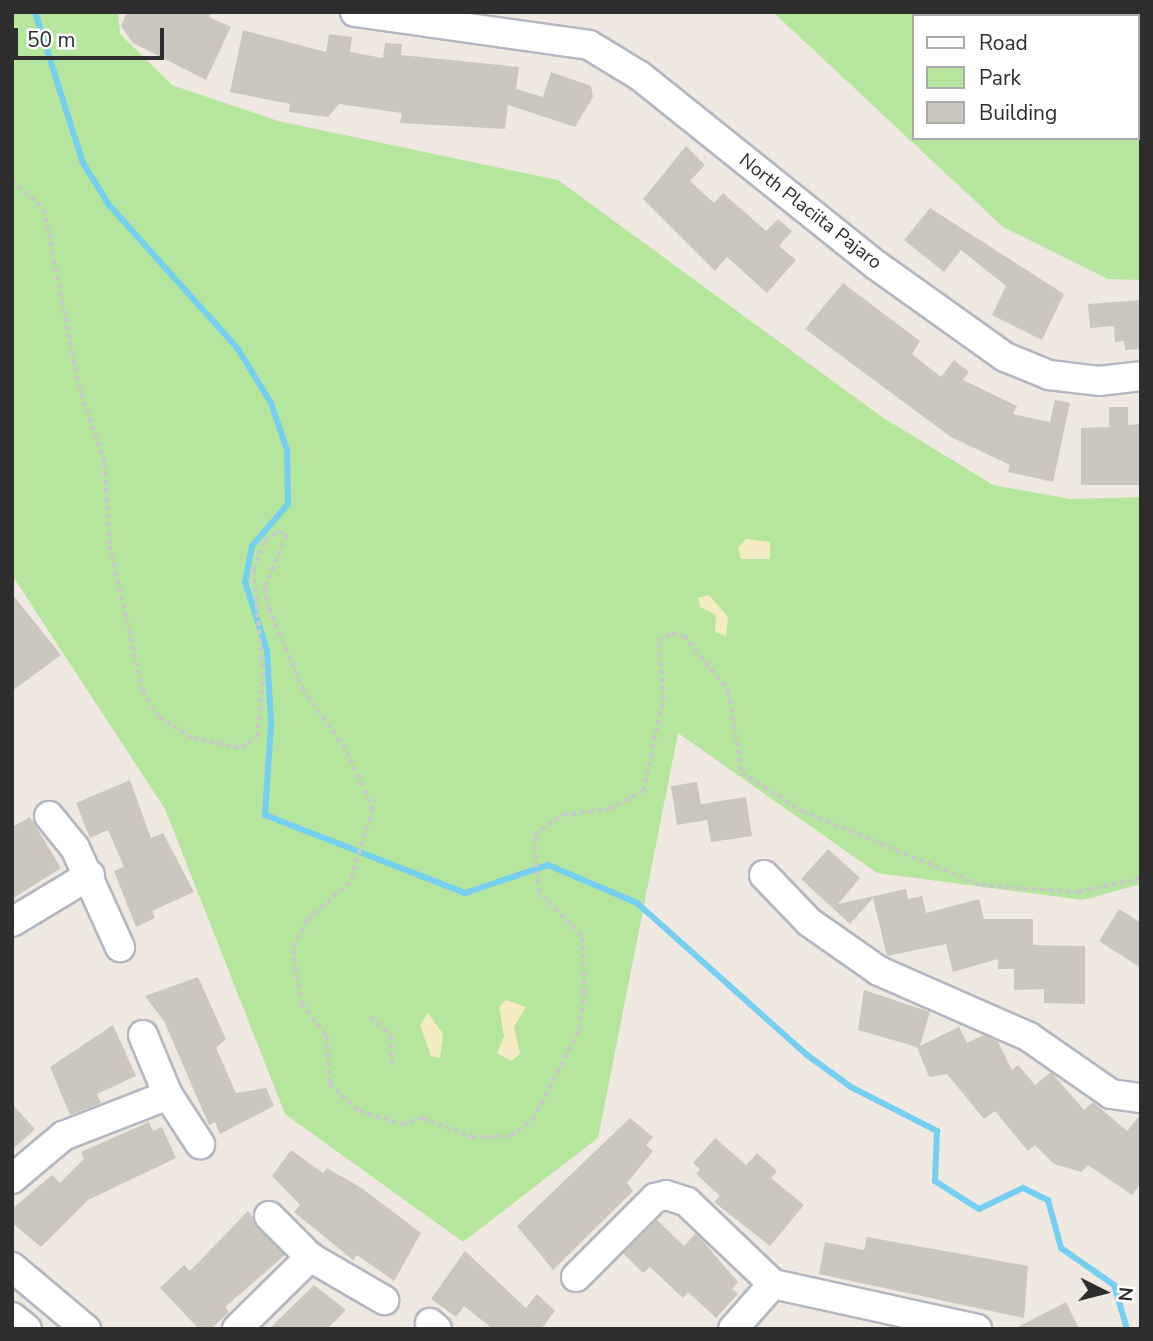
<!DOCTYPE html>
<style>
body{margin:0}
#map{position:relative;width:1153px;height:1341px;overflow:hidden;background:#efe9e1;font-family:"Nunito Sans",sans-serif}
div>[style]{position:absolute}
[style*='--x']{left:calc(var(--x)*1px);top:calc(var(--y)*1px);width:calc(var(--w)*1px);rotate:calc(var(--a)*1deg)}
.green>*{inset:0;background:#b6e59e}
.sand>*{inset:0;background:#f3ecc5}
.stream>*{height:6px;margin:-3px;padding:0 3px;transform-origin:3px;border-radius:3px;background:#75cff0}
.building>*{inset:0;background:#cbc7bf}
.path>*{height:3.5px;margin-top:-1.75px;transform-origin:0;background:repeating-linear-gradient(90deg,#c9c9c9 0 5px,transparent 0 8.5px)}
.roads{filter:drop-shadow(2px 0 #b4b7c1) drop-shadow(-2px 0 #b4b7c1) drop-shadow(0 2px #b4b7c1) drop-shadow(0 -2px #b4b7c1)}
.minor>*{height:28px;margin:-14px;padding:0 14px;transform-origin:14px;border-radius:14px;background:#fff}
span{translate:-50% -50%;white-space:nowrap;text-align:center;line-height:1.15;-webkit-text-stroke:5px #fff;paint-order:stroke}
.street-label{font-size:19px;color:#2e2e2e}
.frame{position:absolute;inset:0;border:14px solid #2e2e2e;pointer-events:none}
.legend{position:absolute;left:912px;top:14px;width:228px;height:126px;box-sizing:border-box;background:#fff;border:2px solid #ababab;margin:0;padding:9px 12px;list-style:none;font-size:21px;color:#2e2e2e}
.legend li{display:flex;align-items:center;gap:14px;height:35px}
.legend b{width:35px;border:2px solid #ababab}
.north{position:absolute;left:1069px;top:1257px;width:70px;height:70px;-webkit-text-stroke:5px #fff;paint-order:stroke;rotate:96deg;font-size:19px;font-weight:700;line-height:28px;text-align:center;color:#2e2e2e}
.north::after{content:'';display:block;margin:auto;width:24px;height:32px;background:#2e2e2e;clip-path:polygon(50% 0,100% 100%,50% 72%,0 100%)}
.scale{position:absolute;left:14px;top:28px;width:150px;height:32px;box-sizing:border-box;border:4px solid #2e2e2e;border-top:0;padding-left:9px;font-size:21px;line-height:24px;white-space:nowrap;color:#2e2e2e;-webkit-text-stroke:5px #fff;paint-order:stroke}
</style>
<div id="map">
<div class="green">
<i style="clip-path:polygon(12px 12px,118px 12px,120px 34px,172px 85px,278px 121px,558px 180px,882px 417px,993px 485px,1070px 499px,1141px 497px,1141px 884px,1083px 900px,877px 873px,678px 733px,598px 1138px,463px 1242px,285px 1114px,165px 809px,12px 575px)"></i>
<i style="clip-path:polygon(evenodd,773px 12px,1141px 12px,1141px 280px,1108px 279px,1003px 227px,773px 12px,913px 16px,1137px 16px,1137px 138px,913px 138px,913px 16px)"></i>
</div>
<div class="sand">
<i style="clip-path:polygon(746px 539px,770px 542px,770px 559px,741px 559px,738px 548px)"></i>
<i style="clip-path:polygon(709px 595px,728px 617px,726px 636px,715px 632px,716px 615px,700px 607px,698px 598px)"></i>
<i style="clip-path:polygon(506px 1000px,526px 1007px,514px 1027px,520px 1054px,511px 1061px,497px 1053px,504px 1036px,499px 1007px)"></i>
<i style="clip-path:polygon(428px 1013px,443px 1034px,440px 1058px,431px 1056px,420px 1025px)"></i>
</div>
<div class="stream">
<i style="--x:35;--y:12;--w:158;--a:72.4"></i>
<i style="--x:83;--y:163;--w:49;--a:58.2"></i>
<i style="--x:109;--y:205;--w:193;--a:48.1"></i>
<i style="--x:238;--y:349;--w:63;--a:58.6"></i>
<i style="--x:271;--y:403;--w:50;--a:71.2"></i>
<i style="--x:287;--y:450;--w:54;--a:88.9"></i>
<i style="--x:288;--y:504;--w:55;--a:130.6"></i>
<i style="--x:252;--y:546;--w:37;--a:101"></i>
<i style="--x:245;--y:582;--w:71;--a:72.1"></i>
<i style="--x:267;--y:650;--w:73;--a:86.9"></i>
<i style="--x:271;--y:723;--w:92;--a:93.7"></i>
<i style="--x:265;--y:815;--w:215;--a:21.3"></i>
<i style="--x:465;--y:893;--w:88;--a:-18.6"></i>
<i style="--x:548;--y:865;--w:97;--a:23.1"></i>
<i style="--x:637;--y:903;--w:228;--a:41.8"></i>
<i style="--x:807;--y:1055;--w:54;--a:36"></i>
<i style="--x:851;--y:1087;--w:97;--a:27.1"></i>
<i style="--x:937;--y:1131;--w:50;--a:92.3"></i>
<i style="--x:935;--y:1181;--w:52;--a:32.5"></i>
<i style="--x:979;--y:1209;--w:49;--a:-25.5"></i>
<i style="--x:1023;--y:1188;--w:28;--a:26"></i>
<i style="--x:1048;--y:1200;--w:50;--a:74.8"></i>
<i style="--x:1061;--y:1248;--w:65;--a:34.9"></i>
<i style="--x:1114;--y:1285;--w:46;--a:73.5"></i>
</div>
<div class="building">
<i style="clip-path:polygon(127px 12px,212px 12px,209px 17px,231px 27px,206px 80px,133px 43px,121px 26px)"></i>
<i style="clip-path:polygon(243px 30px,326px 52px,329px 34px,352px 37px,350px 52px,383px 58px,385px 43px,402px 44px,401px 55px,519px 67px,516px 89px,543px 97px,551px 72px,591px 86px,593px 97px,575px 127px,508px 105px,505px 129px,400px 123px,402px 113px,339px 104px,328px 117px,289px 112px,290px 104px,230px 92px)"></i>
<i style="clip-path:polygon(686px 146px,705px 165px,690px 181px,714px 203px,723px 193px,766px 231px,778px 219px,792px 231px,779px 246px,796px 260px,767px 293px,727px 257px,715px 271px,643px 199px)"></i>
<i style="clip-path:polygon(930px 208px,1064px 294px,1042px 340px,992px 315px,1006px 286px,961px 250px,944px 272px,904px 240px)"></i>
<i style="clip-path:polygon(843px 283px,920px 341px,912px 354px,941px 377px,954px 360px,969px 372px,963px 380px,1017px 406px,1013px 414px,1050px 422px,1055px 400px,1070px 403px,1053px 482px,1008px 472px,1010px 465px,951px 437px,805px 329px)"></i>
<i style="clip-path:polygon(1141px 300px,1141px 349px,1125px 350px,1124px 341px,1115px 342px,1114px 326px,1090px 328px,1088px 304px)"></i>
<i style="clip-path:polygon(1109px 407px,1128px 407px,1128px 425px,1141px 424px,1141px 485px,1081px 485px,1081px 428px,1109px 427px)"></i>
<i style="clip-path:polygon(12px 594px,61px 655px,12px 691px)"></i>
<i style="clip-path:polygon(130px 780px,151px 838px,163px 833px,194px 892px,152px 911px,155px 918px,136px 927px,114px 871px,124px 867px,108px 830px,90px 838px,76px 803px)"></i>
<i style="clip-path:polygon(697px 782px,701px 804px,746px 797px,752px 836px,711px 842px,707px 820px,677px 825px,671px 786px)"></i>
<i style="clip-path:polygon(30px 817px,61px 868px,12px 899px,12px 827px)"></i>
<i style="clip-path:polygon(828px 849px,860px 878px,838px 904px,906px 889px,908px 899px,922px 896px,926px 913px,979px 899px,984px 919px,1033px 919px,1033px 945px,1085px 946px,1085px 1004px,1044px 1003px,1044px 989px,1014px 990px,1014px 969px,998px 969px,998px 959px,953px 972px,946px 944px,887px 956px,873px 898px,850px 924px,801px 879px)"></i>
<i style="clip-path:polygon(1119px 909px,1141px 923px,1141px 968px,1099px 941px)"></i>
<i style="clip-path:polygon(198px 977px,226px 1039px,216px 1048px,236px 1093px,266px 1088px,274px 1106px,220px 1134px,215px 1122px,209px 1125px,164px 1021px,145px 996px)"></i>
<i style="clip-path:polygon(864px 990px,930px 1012px,920px 1046px,959px 1027px,967px 1043px,984px 1035px,998px 1042px,1012px 1070px,1018px 1065px,1035px 1085px,1051px 1072px,1084px 1110px,1093px 1102px,1127px 1131px,1141px 1114px,1141px 1183px,1132px 1195px,1088px 1165px,1081px 1172px,1054px 1164px,1035px 1145px,1028px 1151px,995px 1111px,984px 1119px,947px 1074px,929px 1077px,917px 1047px,858px 1030px)"></i>
<i style="clip-path:polygon(113px 1025px,136px 1076px,97px 1094px,101px 1103px,70px 1115px,50px 1067px)"></i>
<i style="clip-path:polygon(12px 1104px,35px 1129px,12px 1150px)"></i>
<i style="clip-path:polygon(630px 1118px,653px 1137px,646px 1145px,653px 1151px,627px 1183px,633px 1191px,553px 1270px,517px 1226px)"></i>
<i style="clip-path:polygon(149px 1122px,153px 1131px,162px 1127px,176px 1158px,88px 1200px,41px 1247px,12px 1223px,12px 1209px,52px 1175px,60px 1183px,84px 1159px,81px 1152px)"></i>
<i style="clip-path:polygon(715px 1138px,746px 1165px,757px 1153px,777px 1171px,771px 1178px,804px 1205px,770px 1246px,714px 1202px,720px 1196px,696px 1174px,700px 1169px,693px 1163px)"></i>
<i style="clip-path:polygon(291px 1150px,323px 1173px,327px 1168px,363px 1189px,421px 1233px,394px 1281px,357px 1255px,353px 1260px,294px 1212px,300px 1205px,272px 1176px)"></i>
<i style="clip-path:polygon(248px 1211px,285px 1255px,225px 1307px,229px 1312px,211px 1329px,199px 1329px,160px 1288px,184px 1265px,190px 1271px)"></i>
<i style="clip-path:polygon(657px 1220px,684px 1246px,696px 1233px,738px 1282px,732px 1289px,738px 1294px,716px 1318px,688px 1292px,683px 1298px,650px 1267px,643px 1273px,623px 1253px)"></i>
<i style="clip-path:polygon(867px 1237px,1028px 1266px,1024px 1318px,819px 1274px,825px 1242px,864px 1250px)"></i>
<i style="clip-path:polygon(465px 1251px,526px 1308px,537px 1294px,555px 1311px,541px 1329px,493px 1329px,464px 1306px,456px 1317px,431px 1299px)"></i>
<i style="clip-path:polygon(314px 1285px,346px 1310px,327px 1329px,269px 1329px)"></i>
<i style="clip-path:polygon(1066px 1302px,1079px 1329px,1014px 1329px)"></i>
</div>
<div class="path">
<i style="--x:12;--y:180;--w:43;--a:42.2"></i>
<i style="--x:44;--y:209;--w:179;--a:78.8"></i>
<i style="--x:79;--y:385;--w:82;--a:71.6"></i>
<i style="--x:105;--y:463;--w:83;--a:86.6"></i>
<i style="--x:110;--y:546;--w:149;--a:77.2"></i>
<i style="--x:143;--y:691;--w:31;--a:58"></i>
<i style="--x:159;--y:717;--w:40;--a:32"></i>
<i style="--x:193;--y:738;--w:49;--a:11.8"></i>
<i style="--x:241;--y:748;--w:19;--a:-35"></i>
<i style="--x:257;--y:737;--w:60;--a:-84.3"></i>
<i style="--x:263;--y:677;--w:107;--a:-95.3"></i>
<i style="--x:253;--y:570;--w:31;--a:-68"></i>
<i style="--x:265;--y:541;--w:16;--a:-38"></i>
<i style="--x:278;--y:531;--w:10;--a:24"></i>
<i style="--x:287;--y:535;--w:57;--a:112.5"></i>
<i style="--x:265;--y:588;--w:20;--a:79"></i>
<i style="--x:269;--y:608;--w:88;--a:67.2"></i>
<i style="--x:303;--y:689;--w:76;--a:54.6"></i>
<i style="--x:347;--y:751;--w:64;--a:65.9"></i>
<i style="--x:373;--y:809;--w:77;--a:107.3"></i>
<i style="--x:350;--y:883;--w:56;--a:138.6"></i>
<i style="--x:308;--y:920;--w:34;--a:117"></i>
<i style="--x:293;--y:950;--w:55;--a:80.5"></i>
<i style="--x:302;--y:1004;--w:41;--a:52"></i>
<i style="--x:327;--y:1036;--w:48;--a:86.4"></i>
<i style="--x:330;--y:1084;--w:40;--a:43"></i>
<i style="--x:359;--y:1111;--w:45;--a:16.8"></i>
<i style="--x:402;--y:1124;--w:21;--a:-17"></i>
<i style="--x:422;--y:1118;--w:53;--a:20.8"></i>
<i style="--x:472;--y:1137;--w:39;--a:-1"></i>
<i style="--x:511;--y:1136;--w:28;--a:-38"></i>
<i style="--x:533;--y:1119;--w:100;--a:-62.7"></i>
<i style="--x:579;--y:1030;--w:37;--a:-82"></i>
<i style="--x:584;--y:993;--w:57;--a:-92"></i>
<i style="--x:582;--y:936;--w:61;--a:-135"></i>
<i style="--x:539;--y:893;--w:58;--a:-94.9"></i>
<i style="--x:534;--y:835;--w:35;--a:-35"></i>
<i style="--x:563;--y:815;--w:46;--a:-7.4"></i>
<i style="--x:609;--y:809;--w:38;--a:-28"></i>
<i style="--x:643;--y:791;--w:93;--a:-77.6"></i>
<i style="--x:663;--y:700;--w:59;--a:-93.9"></i>
<i style="--x:659;--y:641;--w:15;--a:-32"></i>
<i style="--x:672;--y:633;--w:12;--a:14"></i>
<i style="--x:684;--y:636;--w:71;--a:50.7"></i>
<i style="--x:729;--y:691;--w:83;--a:81"></i>
<i style="--x:742;--y:773;--w:71;--a:32.3"></i>
<i style="--x:802;--y:811;--w:194;--a:22.5"></i>
<i style="--x:981;--y:885;--w:97;--a:4.1"></i>
<i style="--x:1078;--y:892;--w:65;--a:-12.5"></i>
<i style="--x:371;--y:1017;--w:27;--a:42"></i>
<i style="--x:391;--y:1035;--w:34;--a:87"></i>
</div>
<div class="roads">
<div class="minor">
<i style="--x:355;--y:12;--w:236;--a:8"></i>
<i style="--x:589;--y:45;--w:60;--a:31.3"></i>
<i style="--x:640;--y:76;--w:302;--a:38.7"></i>
<i style="--x:876;--y:265;--w:158;--a:35.5"></i>
<i style="--x:1005;--y:357;--w:48;--a:22.2"></i>
<i style="--x:1049;--y:375;--w:50;--a:6.8"></i>
<i style="--x:1099;--y:381;--w:42;--a:-6.8"></i>
<i style="--x:49;--y:816;--w:41;--a:50.9"></i>
<i style="--x:75;--y:848;--w:109;--a:65.6"></i>
<i style="--x:764;--y:875;--w:65;--a:46.2"></i>
<i style="--x:809;--y:922;--w:85;--a:35"></i>
<i style="--x:879;--y:971;--w:164;--a:23.7"></i>
<i style="--x:1029;--y:1037;--w:100;--a:34.8"></i>
<i style="--x:1111;--y:1094;--w:30;--a:8"></i>
<i style="--x:12;--y:922;--w:91;--a:-31.1"></i>
<i style="--x:143;--y:1035;--w:65;--a:67.4"></i>
<i style="--x:168;--y:1095;--w:59;--a:56.9"></i>
<i style="--x:12;--y:1179;--w:67;--a:-40.1"></i>
<i style="--x:63;--y:1136;--w:113;--a:-21.3"></i>
<i style="--x:269;--y:1216;--w:58;--a:45"></i>
<i style="--x:310;--y:1257;--w:86;--a:30.2"></i>
<i style="--x:12;--y:1267;--w:97;--a:40"></i>
<i style="--x:576;--y:1277;--w:112;--a:-45"></i>
<i style="--x:655;--y:1198;--w:11;--a:-15"></i>
<i style="--x:666;--y:1195;--w:22;--a:18"></i>
<i style="--x:687;--y:1202;--w:119;--a:43.6"></i>
<i style="--x:773;--y:1284;--w:209;--a:12.4"></i>
<i style="--x:12;--y:1317;--w:19;--a:39"></i>
<i style="--x:430;--y:1323;--w:9;--a:41"></i>
<i style="--x:237;--y:1329;--w:103;--a:-44.6"></i>
<i style="--x:733;--y:1329;--w:60;--a:-48.4"></i>
</div>
</div>
<div class="street-label">
<span style="left:810px;top:212px;rotate:38deg">North Placiita Pajaro</span>
</div>
<div class="frame"></div>
<ul class="legend">
<li><b style="height:9px;background:#fff"></b>Road</li>
<li><b style="height:19px;background:#b6e59e"></b>Park</li>
<li><b style="height:19px;background:#cbc7bf"></b>Building</li>
</ul>
<div class="north">N</div>
<div class="scale">50 m</div>
</div>
